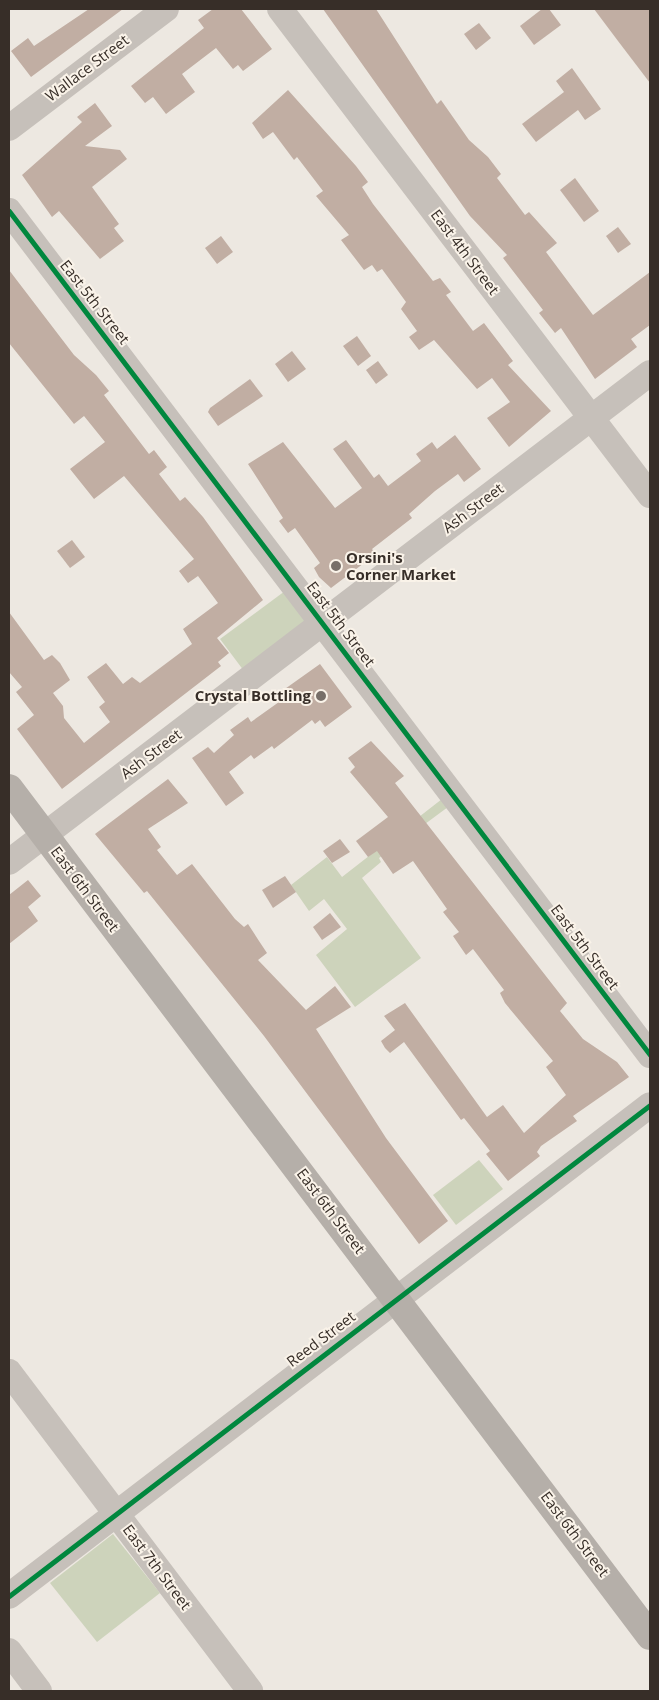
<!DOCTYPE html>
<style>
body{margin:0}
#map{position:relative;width:659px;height:1700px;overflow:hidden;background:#ede8e1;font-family:"Open Sans",sans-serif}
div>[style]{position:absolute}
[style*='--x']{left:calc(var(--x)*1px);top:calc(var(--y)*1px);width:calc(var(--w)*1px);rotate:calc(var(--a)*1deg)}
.green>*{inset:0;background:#cdd3bb}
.building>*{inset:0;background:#c1aea3}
.minor>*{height:26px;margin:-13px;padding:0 13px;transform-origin:13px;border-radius:13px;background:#c6c0ba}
.major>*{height:28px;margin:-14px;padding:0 14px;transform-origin:14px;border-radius:14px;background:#b5afa9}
.cycleway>*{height:5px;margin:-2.5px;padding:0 2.5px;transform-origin:2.5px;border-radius:2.5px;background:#00873e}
.dots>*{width:14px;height:14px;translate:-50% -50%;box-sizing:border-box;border:2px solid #faf3e9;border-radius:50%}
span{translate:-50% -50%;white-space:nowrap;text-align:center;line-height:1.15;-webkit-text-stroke:4px #faf3e9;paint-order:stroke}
.street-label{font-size:15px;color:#372e28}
.poi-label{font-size:15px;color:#372e28;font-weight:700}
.left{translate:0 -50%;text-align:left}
.right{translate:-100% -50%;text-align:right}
.frame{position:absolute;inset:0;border:10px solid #372e28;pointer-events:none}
</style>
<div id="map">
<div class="green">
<i style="clip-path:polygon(285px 591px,306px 623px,244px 671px,220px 639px)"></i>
<i style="clip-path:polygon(442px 799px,448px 807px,379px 858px,381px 862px,362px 878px,421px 958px,355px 1007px,316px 955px,347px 929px,324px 899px,309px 911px,291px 885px,327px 857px,342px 877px)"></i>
<i style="clip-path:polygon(479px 1160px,503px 1189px,456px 1225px,433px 1195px)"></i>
<i style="clip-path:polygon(113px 1534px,160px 1593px,97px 1642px,50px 1583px)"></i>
</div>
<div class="building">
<i style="clip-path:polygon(89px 9px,123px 9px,31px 77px,11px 51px,28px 38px,34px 46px)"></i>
<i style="clip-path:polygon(213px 9px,241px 9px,272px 49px,243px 71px,238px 65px,233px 69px,216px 48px,182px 74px,195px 92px,166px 114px,153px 97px,145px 103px,131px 86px,204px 28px,198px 20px)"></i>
<i style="clip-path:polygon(323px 9px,376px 9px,437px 104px,441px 100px,469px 140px,488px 157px,501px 174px,497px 178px,525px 215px,529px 212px,557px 243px,546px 252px,593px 315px,650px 272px,650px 325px,631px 339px,637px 347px,595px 379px,561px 328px,555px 333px,539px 313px,543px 310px,503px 258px,507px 255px,470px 216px)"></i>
<i style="clip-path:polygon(542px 9px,549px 9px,561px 25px,534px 45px,520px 26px)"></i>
<i style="clip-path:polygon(594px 9px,650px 9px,650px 83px,618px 41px)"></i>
<i style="clip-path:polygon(479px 23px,491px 38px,476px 50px,464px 34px)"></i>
<i style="clip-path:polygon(572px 68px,601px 109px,585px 120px,578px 110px,536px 142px,522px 124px,564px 92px,556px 81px)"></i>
<i style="clip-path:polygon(288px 90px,356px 166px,368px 182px,362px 187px,373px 204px,433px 281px,440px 278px,451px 292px,446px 295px,473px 331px,484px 323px,513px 361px,508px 365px,551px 411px,509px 447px,487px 418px,510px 402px,492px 378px,477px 389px,434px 340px,419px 350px,409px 337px,417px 331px,401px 309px,406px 302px,382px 269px,377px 272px,372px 265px,364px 270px,341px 240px,349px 235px,316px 196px,323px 191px,297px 157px,294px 160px,273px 132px,263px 139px,252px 123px)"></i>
<i style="clip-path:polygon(95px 103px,112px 126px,85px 146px,120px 150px,127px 159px,92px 187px,119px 224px,114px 228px,124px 241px,100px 259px,59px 211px,52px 217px,22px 175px,82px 122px,77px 117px)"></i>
<i style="clip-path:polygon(575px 178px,599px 211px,584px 222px,560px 190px)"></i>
<i style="clip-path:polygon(618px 227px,631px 244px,618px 253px,606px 236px)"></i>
<i style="clip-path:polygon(221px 236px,233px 252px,217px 264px,205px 248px)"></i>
<i style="clip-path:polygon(9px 270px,74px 355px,96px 375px,109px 391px,104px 395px,149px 454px,154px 450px,167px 467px,159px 474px,180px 501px,185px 497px,203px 517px,263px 600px,217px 638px,229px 653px,218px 662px,221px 666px,62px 789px,17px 729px,34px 715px,16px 692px,22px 687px,9px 672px,9px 612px,44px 660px,52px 655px,60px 663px,70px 680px,53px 693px,63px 706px,64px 718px,84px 743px,110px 722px,99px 707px,105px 702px,87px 677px,106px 663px,123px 684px,132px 677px,140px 683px,192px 644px,183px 629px,218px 603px,198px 576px,188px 583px,179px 571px,194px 559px,124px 476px,94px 499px,70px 469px,105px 442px,84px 416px,74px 424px,9px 343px)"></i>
<i style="clip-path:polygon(357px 336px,371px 356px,358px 366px,343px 346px)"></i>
<i style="clip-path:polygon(292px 351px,306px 369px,288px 382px,275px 364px)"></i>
<i style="clip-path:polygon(378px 361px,388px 375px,376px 384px,366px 370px)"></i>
<i style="clip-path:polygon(250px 379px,263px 396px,218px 426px,208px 412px,210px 408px)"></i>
<i style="clip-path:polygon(455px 435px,481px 469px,464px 482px,458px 474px,435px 491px,409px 514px,412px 518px,372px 549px,376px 554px,331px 588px,319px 577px,314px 568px,320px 563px,295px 528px,288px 533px,279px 521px,283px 518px,248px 464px,283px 442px,335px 508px,362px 488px,333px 449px,346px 440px,374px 478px,379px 474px,388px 486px,421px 461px,416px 454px,432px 442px,437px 449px)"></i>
<i style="clip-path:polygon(72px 540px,85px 557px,70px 568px,57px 551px)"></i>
<i style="clip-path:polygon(320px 664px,352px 707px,325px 727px,320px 720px,315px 724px,312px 720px,274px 749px,272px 746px,254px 759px,251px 755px,229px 772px,244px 793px,226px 806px,192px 758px,208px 747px,214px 753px,234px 735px,230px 730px,248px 717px,251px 722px,279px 702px,275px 696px)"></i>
<i style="clip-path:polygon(371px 741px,404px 776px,395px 783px,567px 1003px,560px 1011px,583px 1039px,617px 1062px,629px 1077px,573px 1116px,577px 1121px,541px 1146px,537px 1152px,540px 1156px,508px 1181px,486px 1154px,490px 1151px,464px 1118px,461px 1120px,404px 1042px,390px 1053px,385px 1048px,381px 1041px,395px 1030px,384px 1016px,405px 1003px,487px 1117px,503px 1105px,524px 1133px,566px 1095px,546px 1067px,553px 1061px,505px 1003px,500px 993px,504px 990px,473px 949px,466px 955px,453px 936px,459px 932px,443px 912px,447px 909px,413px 861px,393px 874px,377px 851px,368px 857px,356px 841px,388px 817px,350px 772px,355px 767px,348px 758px)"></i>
<i style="clip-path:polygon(168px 779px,188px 803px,148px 829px,161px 847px,157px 850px,177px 875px,192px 864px,235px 919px,244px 927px,248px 924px,259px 941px,267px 953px,258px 960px,306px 1010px,335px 986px,351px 1007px,316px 1029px,386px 1138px,448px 1221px,419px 1244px,264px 1036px,147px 891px,144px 893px,95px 834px)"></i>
<i style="clip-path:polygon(340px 839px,350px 852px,332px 863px,323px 851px)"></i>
<i style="clip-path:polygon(285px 876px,296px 892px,273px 908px,262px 890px)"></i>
<i style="clip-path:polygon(28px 880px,41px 896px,28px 907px,38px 921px,9px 944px,9px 895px)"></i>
<i style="clip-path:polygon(330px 913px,341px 927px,322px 940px,313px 927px)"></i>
</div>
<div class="minor">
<i style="--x:280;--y:9;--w:611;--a:52.72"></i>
<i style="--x:9;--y:128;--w:197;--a:-37.2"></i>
<i style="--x:9;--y:211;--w:1060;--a:52.78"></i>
<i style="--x:9;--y:862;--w:806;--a:-37.34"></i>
<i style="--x:9;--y:1372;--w:400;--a:52.9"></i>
<i style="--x:9;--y:1596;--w:807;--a:-37.45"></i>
<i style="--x:9;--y:1651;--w:50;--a:53.1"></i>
</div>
<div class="major">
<i style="--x:9;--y:788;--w:1063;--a:52.91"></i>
</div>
<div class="cycleway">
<i style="--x:9;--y:211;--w:1060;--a:52.78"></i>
<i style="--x:9;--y:1596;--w:807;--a:-37.45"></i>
</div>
<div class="dots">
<i style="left:336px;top:566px;background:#776f69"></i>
<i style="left:321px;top:696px;background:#776f69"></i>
</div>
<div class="street-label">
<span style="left:87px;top:68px;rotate:-37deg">Wallace Street</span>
<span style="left:465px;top:252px;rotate:53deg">East 4th Street</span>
<span style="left:95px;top:302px;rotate:52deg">East 5th Street</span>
<span style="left:473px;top:508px;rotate:-37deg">Ash Street</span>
<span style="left:341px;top:624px;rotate:53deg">East 5th Street</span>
<span style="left:151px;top:754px;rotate:-37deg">Ash Street</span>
<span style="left:85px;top:889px;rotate:53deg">East 6th Street</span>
<span style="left:585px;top:947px;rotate:53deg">East 5th Street</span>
<span style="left:331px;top:1211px;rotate:53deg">East 6th Street</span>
<span style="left:321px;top:1339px;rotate:-37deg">Reed Street</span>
<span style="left:575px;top:1534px;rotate:53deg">East 6th Street</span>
<span style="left:157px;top:1567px;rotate:53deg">East 7th Street</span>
</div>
<div class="poi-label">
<span class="left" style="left:346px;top:566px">Orsini's<br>Corner Market</span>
<span class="right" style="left:311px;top:696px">Crystal Bottling</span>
</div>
<div class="frame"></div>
</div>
